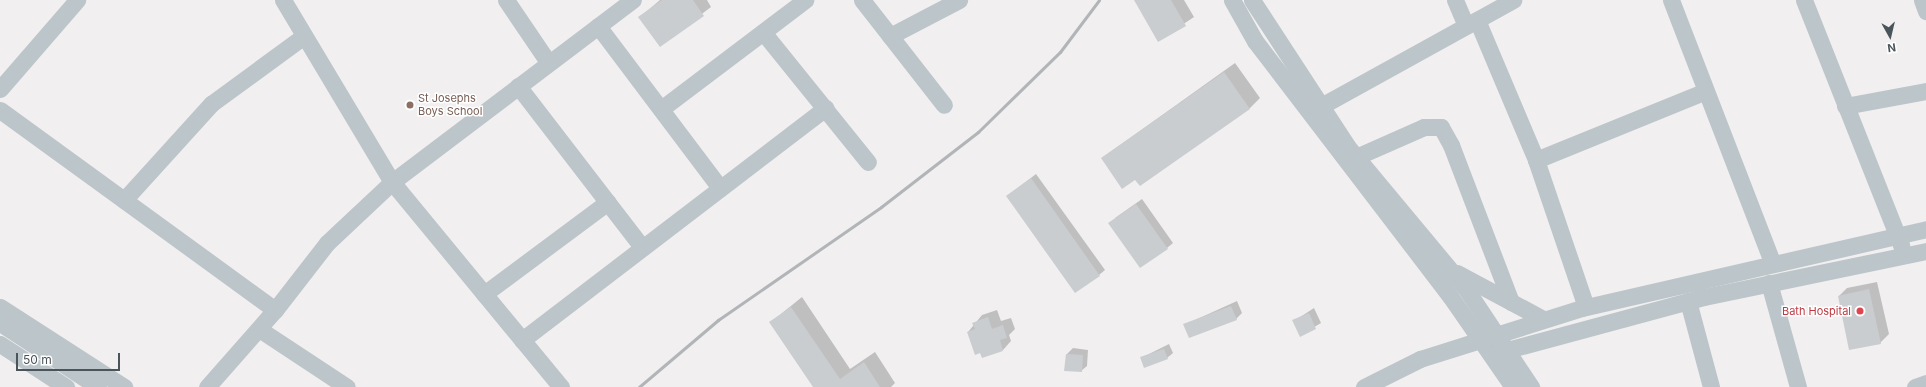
<!DOCTYPE html>
<style>
body{margin:0}
#map{position:relative;width:1926px;height:387px;overflow:hidden;background:#f1efef;font-family:Inter,sans-serif}
div>[style]{position:absolute}
[style*='--x']{left:calc(var(--x)*1px);top:calc(var(--y)*1px);width:calc(var(--w)*1px);rotate:calc(var(--a)*1deg)}
.shadow>*{inset:0;background:#0003}
.building>*{inset:0;background:#c9cdd0}
.minor>*{height:17px;margin:-8.5px;padding:0 8.5px;transform-origin:8.5px;border-radius:8.5px;background:#bcc5ca}
.rail>*{height:3px;margin:-1.5px;padding:0 1.5px;transform-origin:1.5px;border-radius:1.5px;background:#b2b5b8}
.dots>*{width:11px;height:11px;translate:-50% -50%;box-sizing:border-box;border:2px solid #fff;border-radius:50%}
span{translate:-50% -50%;white-space:nowrap;text-align:center;line-height:1.15;-webkit-text-stroke:3px #fff;paint-order:stroke}
.education-label{font-size:11px;color:#785e54}
.left{translate:0 -50%;text-align:left}
.health-label{font-size:11px;color:#be3a42}
.right{translate:-100% -50%;text-align:right}
.north{position:absolute;left:1870px;top:16px;width:40px;height:40px;-webkit-text-stroke:3px #fff;paint-order:stroke;rotate:172deg;font-size:11px;font-weight:700;line-height:16px;text-align:center;color:#49555a}
.north::after{content:'';display:block;margin:auto;width:14px;height:18px;background:#49555a;clip-path:polygon(50% 0,100% 100%,50% 72%,0 100%)}
.scale{position:absolute;left:16px;top:353px;width:104px;height:18px;box-sizing:border-box;border:2px solid #49555a;border-top:0;padding-left:5px;font-size:12px;line-height:14px;white-space:nowrap;color:#49555a;-webkit-text-stroke:3px #fff;paint-order:stroke}
</style>
<div id="map">
<div class="shadow">
<i style="clip-path:polygon(660px 0,707px 0,711px 7px,660px 46px,640px 17px)"></i>
<i style="clip-path:polygon(1135px 0,1184px 0,1194px 17px,1158px 41px)"></i>
<i style="clip-path:polygon(1235px 63px,1260px 98px,1250px 108px,1140px 185px,1135px 178px,1102px 158px)"></i>
<i style="clip-path:polygon(1036px 174px,1105px 270px,1099px 275px,1007px 196px)"></i>
<i style="clip-path:polygon(1142px 199px,1173px 243px,1167px 248px,1115px 218px)"></i>
<i style="clip-path:polygon(1877px 282px,1889px 334px,1880px 343px,1839px 296px,1847px 288px)"></i>
<i style="clip-path:polygon(802px 297px,850px 369px,875px 352px,895px 383px,891px 387px,814px 387px,771px 322px)"></i>
<i style="clip-path:polygon(1237px 301px,1242px 313px,1236px 319px,1184px 325px)"></i>
<i style="clip-path:polygon(1314px 308px,1321px 323px,1301px 335px,1294px 321px)"></i>
<i style="clip-path:polygon(997px 310px,1001px 321px,1011px 318px,1015px 329px,1009px 335px,1011px 341px,1003px 350px,968px 332px,982px 315px)"></i>
<i style="clip-path:polygon(1169px 344px,1173px 353px,1167px 358px,1141px 358px)"></i>
<i style="clip-path:polygon(1073px 348px,1088px 350px,1087px 366px,1081px 371px,1067px 354px)"></i>
</div>
<div class="building">
<i style="clip-path:polygon(662px 0,693px 0,704px 16px,660px 47px,638px 17px)"></i>
<i style="clip-path:polygon(1134px 0,1171px 0,1186px 26px,1158px 42px)"></i>
<i style="clip-path:polygon(1224px 72px,1250px 109px,1140px 186px,1135px 180px,1122px 189px,1101px 158px)"></i>
<i style="clip-path:polygon(1031px 178px,1100px 276px,1075px 293px,1006px 196px)"></i>
<i style="clip-path:polygon(1136px 204px,1168px 249px,1140px 268px,1108px 223px)"></i>
<i style="clip-path:polygon(1869px 289px,1881px 344px,1849px 350px,1838px 296px)"></i>
<i style="clip-path:polygon(1231px 306px,1237px 320px,1189px 338px,1183px 324px)"></i>
<i style="clip-path:polygon(791px 307px,840px 379px,864px 362px,880px 387px,813px 387px,769px 322px)"></i>
<i style="clip-path:polygon(1309px 313px,1316px 329px,1300px 337px,1292px 320px)"></i>
<i style="clip-path:polygon(988px 317px,992px 329px,1003px 325px,1007px 338px,1000px 340px,1003px 351px,982px 358px,980px 353px,975px 355px,967px 332px,975px 329px,972px 323px)"></i>
<i style="clip-path:polygon(1164px 349px,1168px 359px,1144px 368px,1140px 357px)"></i>
<i style="clip-path:polygon(1066px 354px,1083px 355px,1082px 372px,1064px 371px)"></i>
</div>
<div class="minor">
<i style="--x:283;--y:0;--w:212;--a:59.1"></i>
<i style="--x:392;--y:182;--w:266;--a:50.5"></i>
<i style="--x:506;--y:0;--w:75;--a:55.9"></i>
<i style="--x:862;--y:0;--w:133;--a:52"></i>
<i style="--x:1232;--y:0;--w:47;--a:60.7"></i>
<i style="--x:1255;--y:41;--w:321;--a:52.6"></i>
<i style="--x:1450;--y:296;--w:111;--a:55.3"></i>
<i style="--x:1252;--y:0;--w:174;--a:56.9"></i>
<i style="--x:1347;--y:146;--w:186;--a:50.2"></i>
<i style="--x:1466;--y:289;--w:118;--a:56.4"></i>
<i style="--x:1455;--y:0;--w:28;--a:67"></i>
<i style="--x:1671;--y:0;--w:281;--a:68.9"></i>
<i style="--x:1804;--y:0;--w:264;--a:68.4"></i>
<i style="--x:1922;--y:0;--w:12;--a:70"></i>
<i style="--x:1477;--y:20;--w:152;--a:67.1"></i>
<i style="--x:1536;--y:160;--w:155;--a:71.2"></i>
<i style="--x:598;--y:26;--w:203;--a:53"></i>
<i style="--x:763;--y:32;--w:167;--a:51.1"></i>
<i style="--x:890;--y:36;--w:78;--a:-27.6"></i>
<i style="--x:518;--y:86;--w:203;--a:52.4"></i>
<i style="--x:0;--y:89;--w:118;--a:-49.1"></i>
<i style="--x:1845;--y:106;--w:82;--a:-10.5"></i>
<i style="--x:661;--y:109;--w:181;--a:-37.1"></i>
<i style="--x:0;--y:110;--w:340;--a:36"></i>
<i style="--x:1312;--y:111;--w:230;--a:-28.9"></i>
<i style="--x:1356;--y:157;--w:74;--a:-23.8"></i>
<i style="--x:1424;--y:127;--w:17;--a:0"></i>
<i style="--x:1441;--y:127;--w:21;--a:61"></i>
<i style="--x:1451;--y:145;--w:168;--a:69.1"></i>
<i style="--x:1536;--y:160;--w:183;--a:-22.1"></i>
<i style="--x:124;--y:200;--w:130;--a:-47.8"></i>
<i style="--x:211;--y:104;--w:115;--a:-36.2"></i>
<i style="--x:1457;--y:273;--w:98;--a:28.1"></i>
<i style="--x:1769;--y:283;--w:108;--a:74.4"></i>
<i style="--x:484;--y:294;--w:154;--a:-36.6"></i>
<i style="--x:1688;--y:301;--w:89;--a:75"></i>
<i style="--x:0;--y:307;--w:148;--a:32.8"></i>
<i style="--x:0;--y:323;--w:117;--a:33.1"></i>
<i style="--x:259;--y:329;--w:105;--a:33.4"></i>
<i style="--x:522;--y:340;--w:382;--a:-37.4"></i>
<i style="--x:0;--y:344;--w:79;--a:33.1"></i>
<i style="--x:1496;--y:353;--w:215;--a:-15.1"></i>
<i style="--x:1704;--y:297;--w:227;--a:-11.7"></i>
<i style="--x:207;--y:387;--w:103;--a:-48.6"></i>
<i style="--x:275;--y:310;--w:85;--a:-52.2"></i>
<i style="--x:327;--y:243;--w:89;--a:-43.2"></i>
<i style="--x:392;--y:182;--w:302;--a:-37.1"></i>
<i style="--x:1364;--y:387;--w:63;--a:-26.6"></i>
<i style="--x:1420;--y:359;--w:170;--a:-17.5"></i>
<i style="--x:1582;--y:308;--w:353;--a:-12.9"></i>
<i style="--x:1915;--y:387;--w:12;--a:-20"></i>
</div>
<div class="rail">
<i style="--x:639;--y:387;--w:104;--a:-40.3"></i>
<i style="--x:718;--y:320;--w:198;--a:-34.7"></i>
<i style="--x:881;--y:207;--w:123;--a:-37.7"></i>
<i style="--x:978;--y:132;--w:115;--a:-44.3"></i>
<i style="--x:1060;--y:52;--w:65;--a:-53.1"></i>
</div>
<div class="dots">
<i style="left:410px;top:105px;background:#8d6e63"></i>
<i style="left:1860px;top:311px;background:#e0444e"></i>
</div>
<div class="education-label">
<span class="left" style="left:418px;top:105px">St Josephs<br>Boys School</span>
</div>
<div class="health-label">
<span class="right" style="left:1851px;top:311px">Bath Hospital</span>
</div>
<div class="north">N</div>
<div class="scale">50 m</div>
</div>
